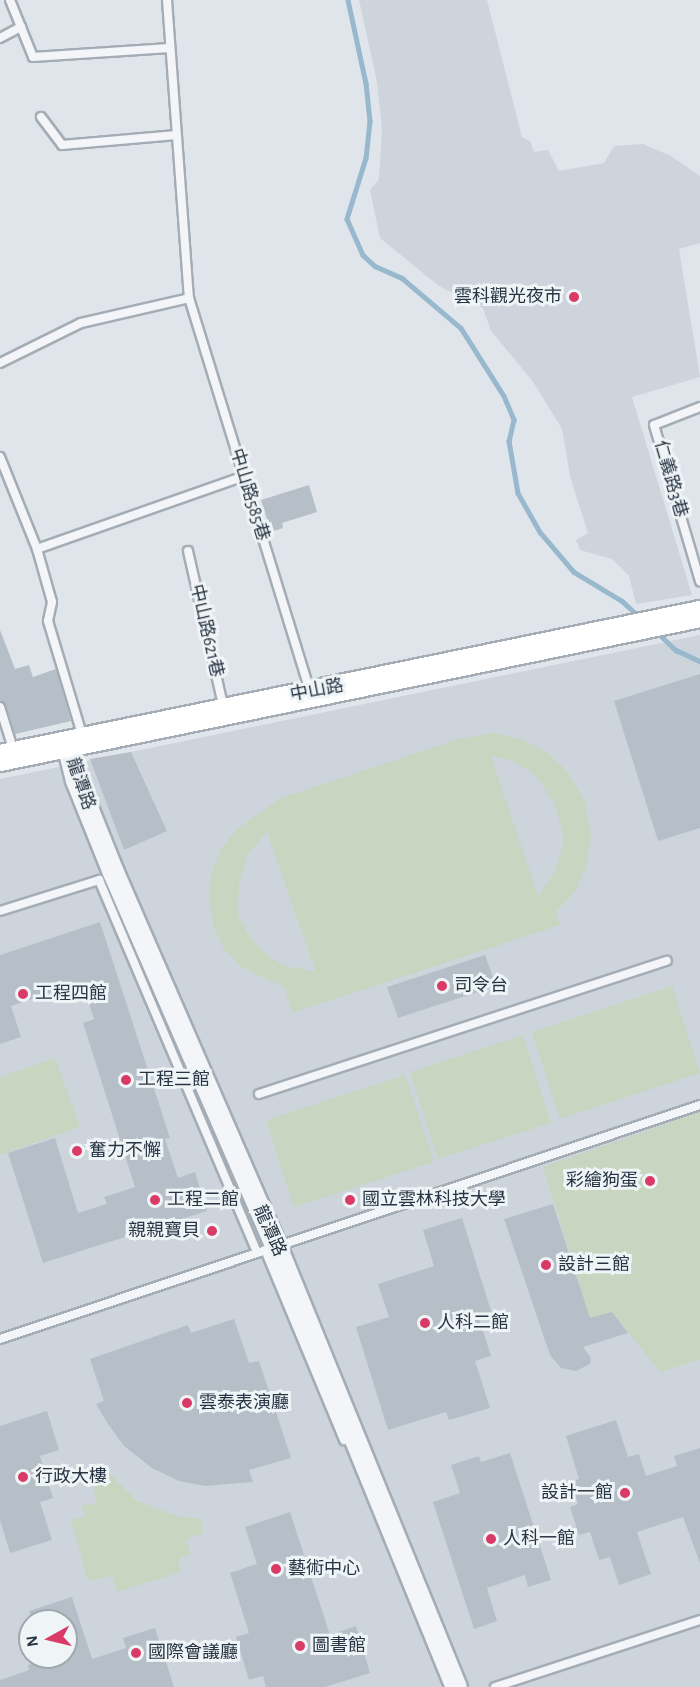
<!DOCTYPE html>
<meta charset="utf-8">
<style>
body{margin:0}
#map{position:relative;width:700px;height:1687px;overflow:hidden;background:#dfe5ea;font-family:"Alegreya Sans","Noto Sans TC",sans-serif}
div>[style]{position:absolute}
[style*='--x']{left:calc(var(--x)*1px);top:calc(var(--y)*1px);width:calc(var(--w)*1px);rotate:calc(var(--a)*1deg)}
.built>*{inset:0;background:#cdd4dc}
.green>*{inset:0;background:#c8d5c0}
.stream>*{height:4.5px;margin:-2.25px;padding:0 2.25px;transform-origin:2.25px;border-radius:2.25px;background:#97b8cd}
.building>*{inset:0;background:#b6bfc8}
.roads{filter:drop-shadow(2px 0 #a4acb5) drop-shadow(-2px 0 #a4acb5) drop-shadow(0 2px #a4acb5) drop-shadow(0 -2px #a4acb5)}
.service>*{height:8px;margin:-4px;padding:0 4px;transform-origin:4px;border-radius:4px;background:#f3f5f8}
.tertiary>*{height:21px;margin:-10.5px;padding:0 10.5px;transform-origin:10.5px;border-radius:10.5px;background:#f3f5f8}
.primary>*{height:26px;margin:-13px;padding:0 13px;transform-origin:13px;border-radius:13px;background:#fff}
.dots>*{width:16px;height:16px;translate:-50% -50%;box-sizing:border-box;border:3px solid #eff4f7;border-radius:50%}
span{translate:-50% -50%;white-space:nowrap;text-align:center;line-height:1.15;-webkit-text-stroke:6px #eff4f7;paint-order:stroke}
.poi-label{font-size:18px;color:#273443}
.right{translate:-100% -50%;text-align:right}
.left{translate:0 -50%;text-align:left}
.street-label{font-size:18px;color:#273443}
.north{position:absolute;left:18px;top:1609px;width:60px;height:60px;box-sizing:border-box;background:#eff4f7;border:2px solid #9fa7af;border-radius:50%;rotate:262deg;font-size:16px;font-weight:700;line-height:24px;text-align:center;color:#273443}
.north::after{content:'';display:block;margin:auto;width:21px;height:27px;background:#da3a66;clip-path:polygon(50% 0,100% 100%,50% 72%,0 100%)}
</style>
<div id="map">
<div class="built">
<i style="clip-path:polygon(359px 0,487px 0,522px 137px,530px 141px,534px 152px,548px 150px,559px 171px,604px 163px,614px 146px,643px 144px,671px 156px,700px 176px,700px 243px,679px 249px,700px 377px,632px 397px,692px 595px,636px 604px,629px 576px,612px 559px,580px 550px,576px 540px,588px 533px,570px 476px,562px 429px,534px 383px,491px 331px,483px 308px,439px 286px,380px 238px,370px 190px,379px 179px,382px 129px,377px 82px)"></i>
<i style="clip-path:polygon(evenodd,700px 635px,700px 1687px,0 1687px,0 779px,700px 635px,30px 1621px,66px 1621px,66px 1657px,30px 1657px,30px 1621px)"></i>
</div>
<div class="green">
<i style="clip-path:polygon(evenodd,493px 733px,521px 739px,547px 752px,568px 772px,584px 801px,591px 833px,587px 863px,576px 890px,556px 912px,560px 925px,292px 1013px,284px 987px,241px 967px,224px 949px,214px 927px,209px 900px,211px 874px,221px 849px,237px 829px,281px 798px,462px 738px,493px 733px,491px 756px,514px 761px,536px 776px,555px 804px,564px 840px,555px 872px,538px 896px,491px 756px,493px 733px,267px 832px,315px 970px,314px 971px,284px 966px,265px 953px,249px 936px,238px 914px,239px 884px,248px 854px,267px 832px)"></i>
<i style="clip-path:polygon(672px 986px,700px 1073px,560px 1119px,532px 1032px)"></i>
<i style="clip-path:polygon(523px 1035px,551px 1123px,438px 1159px,410px 1072px)"></i>
<i style="clip-path:polygon(55px 1058px,80px 1127px,0 1155px,0 1077px)"></i>
<i style="clip-path:polygon(405px 1075px,434px 1162px,294px 1207px,266px 1120px)"></i>
<i style="clip-path:polygon(700px 1112px,700px 1359px,660px 1372px,612px 1312px,590px 1318px,543px 1167px)"></i>
<i style="clip-path:polygon(111px 1475px,137px 1501px,179px 1517px,200px 1518px,203px 1533px,186px 1540px,191px 1554px,178px 1559px,181px 1572px,117px 1592px,112px 1576px,88px 1581px,71px 1520px,85px 1517px,81px 1506px,97px 1502px,91px 1479px)"></i>
</div>
<div class="stream">
<i style="--x:348;--y:0;--w:85;--a:77.8"></i>
<i style="--x:366;--y:83;--w:38;--a:84"></i>
<i style="--x:370;--y:121;--w:37;--a:96"></i>
<i style="--x:366;--y:158;--w:64;--a:107.3"></i>
<i style="--x:347;--y:219;--w:39;--a:66"></i>
<i style="--x:363;--y:255;--w:16;--a:43"></i>
<i style="--x:375;--y:266;--w:30;--a:24"></i>
<i style="--x:402;--y:278;--w:77;--a:40.3"></i>
<i style="--x:461;--y:328;--w:80;--a:57.7"></i>
<i style="--x:504;--y:396;--w:26;--a:67"></i>
<i style="--x:514;--y:420;--w:22;--a:103"></i>
<i style="--x:509;--y:441;--w:53;--a:80.2"></i>
<i style="--x:518;--y:493;--w:45;--a:60.6"></i>
<i style="--x:540;--y:532;--w:52;--a:49.6"></i>
<i style="--x:574;--y:572;--w:56;--a:31.1"></i>
<i style="--x:622;--y:601;--w:25;--a:42"></i>
<i style="--x:656;--y:631;--w:28;--a:44"></i>
<i style="--x:676;--y:650;--w:26;--a:25"></i>
</div>
<div class="building">
<i style="clip-path:polygon(309px 485px,317px 512px,282px 523px,283px 528px,271px 532px,261px 500px)"></i>
<i style="clip-path:polygon(0 630px,15px 669px,29px 665px,33px 677px,56px 669px,71px 721px,15px 734px,6px 705px,0 701px)"></i>
<i style="clip-path:polygon(700px 674px,700px 828px,658px 841px,614px 701px)"></i>
<i style="clip-path:polygon(131px 752px,167px 831px,124px 850px,90px 759px)"></i>
<i style="clip-path:polygon(100px 922px,170px 1138px,165px 1139px,178px 1178px,195px 1172px,207px 1211px,43px 1263px,8px 1153px,55px 1138px,78px 1213px,107px 1204px,104px 1197px,135px 1187px,83px 1023px,94px 1019px,82px 982px,11px 1006px,21px 1037px,0 1044px,0 955px)"></i>
<i style="clip-path:polygon(485px 955px,496px 986px,398px 1018px,387px 987px)"></i>
<i style="clip-path:polygon(553px 1204px,590px 1318px,612px 1312px,628px 1333px,583px 1347px,591px 1358px,590px 1364px,576px 1371px,561px 1368px,550px 1355px,504px 1219px)"></i>
<i style="clip-path:polygon(462px 1218px,492px 1314px,479px 1318px,491px 1356px,475px 1361px,490px 1408px,449px 1420px,446px 1412px,388px 1430px,356px 1327px,389px 1317px,378px 1284px,434px 1266px,423px 1230px)"></i>
<i style="clip-path:polygon(234px 1319px,249px 1363px,259px 1361px,291px 1458px,249px 1470px,253px 1482px,205px 1486px,179px 1481px,152px 1468px,124px 1446px,108px 1424px,96px 1404px,104px 1401px,90px 1359px,188px 1325px,191px 1333px)"></i>
<i style="clip-path:polygon(47px 1411px,59px 1450px,40px 1456px,53px 1498px,40px 1502px,52px 1540px,10px 1553px,0 1520px,0 1426px)"></i>
<i style="clip-path:polygon(616px 1420px,628px 1457px,639px 1454px,646px 1476px,677px 1466px,674px 1456px,700px 1448px,700px 1563px,683px 1517px,637px 1532px,651px 1574px,619px 1585px,610px 1557px,599px 1560px,590px 1532px,579px 1535px,570px 1507px,578px 1504px,571px 1481px,579px 1479px,566px 1436px)"></i>
<i style="clip-path:polygon(510px 1453px,551px 1580px,528px 1587px,525px 1575px,487px 1588px,497px 1621px,474px 1629px,433px 1502px,460px 1493px,451px 1465px,479px 1456px,481px 1462px)"></i>
<i style="clip-path:polygon(290px 1512px,330px 1635px,356px 1626px,370px 1673px,325px 1687px,266px 1687px,263px 1676px,249px 1680px,236px 1637px,249px 1633px,230px 1573px,257px 1564px,245px 1527px)"></i>
<i style="clip-path:polygon(72px 1597px,92px 1659px,126px 1648px,123px 1638px,155px 1628px,174px 1687px,0 1687px,0 1680px,29px 1670px,28px 1665px,51px 1657px,66px 1657px,66px 1621px,32px 1621px,29px 1611px)"></i>
</div>
<div class="roads">
<div class="service">
<i style="--x:10;--y:0;--w:61;--a:68"></i>
<i style="--x:33;--y:57;--w:137;--a:-3.8"></i>
<i style="--x:167;--y:0;--w:299;--a:85.8"></i>
<i style="--x:189;--y:298;--w:411;--a:72.9"></i>
<i style="--x:0;--y:38;--w:24;--a:-28"></i>
<i style="--x:41;--y:117;--w:35;--a:53"></i>
<i style="--x:62;--y:145;--w:115;--a:-5"></i>
<i style="--x:0;--y:363;--w:90;--a:-26.3"></i>
<i style="--x:81;--y:323;--w:111;--a:-13"></i>
<i style="--x:700;--y:407;--w:49;--a:158.6"></i>
<i style="--x:654;--y:425;--w:163;--a:73.6"></i>
<i style="--x:0;--y:457;--w:99;--a:68.1"></i>
<i style="--x:37;--y:549;--w:55;--a:74.2"></i>
<i style="--x:52;--y:602;--w:19;--a:102"></i>
<i style="--x:48;--y:621;--w:122;--a:73.3"></i>
<i style="--x:37;--y:549;--w:219;--a:-19.4"></i>
<i style="--x:188;--y:551;--w:163;--a:77.2"></i>
<i style="--x:0;--y:707;--w:47;--a:72.7"></i>
<i style="--x:0;--y:911;--w:104;--a:-17.4"></i>
<i style="--x:99;--y:880;--w:405;--a:67"></i>
<i style="--x:259;--y:1094;--w:429;--a:-18.1"></i>
<i style="--x:265;--y:1250;--w:206;--a:67.4"></i>
<i style="--x:0;--y:1339;--w:738;--a:-18.48"></i>
<i style="--x:495;--y:1687;--w:216;--a:-18.1"></i>
</div>
<div class="tertiary">
<i style="--x:67;--y:744;--w:37;--a:76"></i>
<i style="--x:76;--y:780;--w:99;--a:68.1"></i>
<i style="--x:113;--y:872;--w:408;--a:66.5"></i>
<i style="--x:276;--y:1246;--w:476;--a:67.8"></i>
</div>
<div class="primary">
<i style="--x:0;--y:758;--w:715;--a:-11.62"></i>
</div>
</div>
<div class="dots">
<i style="left:574px;top:297px;background:#da3a66"></i>
<i style="left:442px;top:986px;background:#da3a66"></i>
<i style="left:23px;top:994px;background:#da3a66"></i>
<i style="left:126px;top:1080px;background:#da3a66"></i>
<i style="left:77px;top:1151px;background:#da3a66"></i>
<i style="left:650px;top:1181px;background:#da3a66"></i>
<i style="left:155px;top:1200px;background:#da3a66"></i>
<i style="left:350px;top:1200px;background:#da3a66"></i>
<i style="left:212px;top:1231px;background:#da3a66"></i>
<i style="left:546px;top:1265px;background:#da3a66"></i>
<i style="left:425px;top:1323px;background:#da3a66"></i>
<i style="left:187px;top:1403px;background:#da3a66"></i>
<i style="left:23px;top:1477px;background:#da3a66"></i>
<i style="left:625px;top:1493px;background:#da3a66"></i>
<i style="left:491px;top:1539px;background:#da3a66"></i>
<i style="left:276px;top:1569px;background:#da3a66"></i>
<i style="left:300px;top:1646px;background:#da3a66"></i>
<i style="left:136px;top:1653px;background:#da3a66"></i>
</div>
<div class="poi-label">
<span class="right" style="left:562px;top:297px">雲科觀光夜市</span>
<span class="left" style="left:454px;top:986px">司令台</span>
<span class="left" style="left:35px;top:994px">工程四館</span>
<span class="left" style="left:138px;top:1080px">工程三館</span>
<span class="left" style="left:89px;top:1151px">奮力不懈</span>
<span class="right" style="left:638px;top:1181px">彩繪狗蛋</span>
<span class="left" style="left:167px;top:1200px">工程二館</span>
<span class="left" style="left:362px;top:1200px">國立雲林科技大學</span>
<span class="right" style="left:200px;top:1231px">親親寶貝</span>
<span class="left" style="left:558px;top:1265px">設計三館</span>
<span class="left" style="left:437px;top:1323px">人科二館</span>
<span class="left" style="left:199px;top:1403px">雲泰表演廳</span>
<span class="left" style="left:35px;top:1477px">行政大樓</span>
<span class="right" style="left:613px;top:1493px">設計一館</span>
<span class="left" style="left:503px;top:1539px">人科一館</span>
<span class="left" style="left:288px;top:1569px">藝術中心</span>
<span class="left" style="left:312px;top:1646px">圖書館</span>
<span class="left" style="left:148px;top:1653px">國際會議廳</span>
</div>
<div class="street-label">
<span style="left:670px;top:479px;rotate:74deg">仁義路3巷</span>
<span style="left:249px;top:495px;rotate:73deg">中山路585巷</span>
<span style="left:206px;top:631px;rotate:77deg">中山路621巷</span>
<span style="left:317px;top:691px;rotate:-11deg">中山路</span>
<span style="left:80px;top:784px;rotate:71deg">龍潭路</span>
<span style="left:269px;top:1231px;rotate:66deg">龍潭路</span>
</div>
<div class="north">N</div>
</div>
